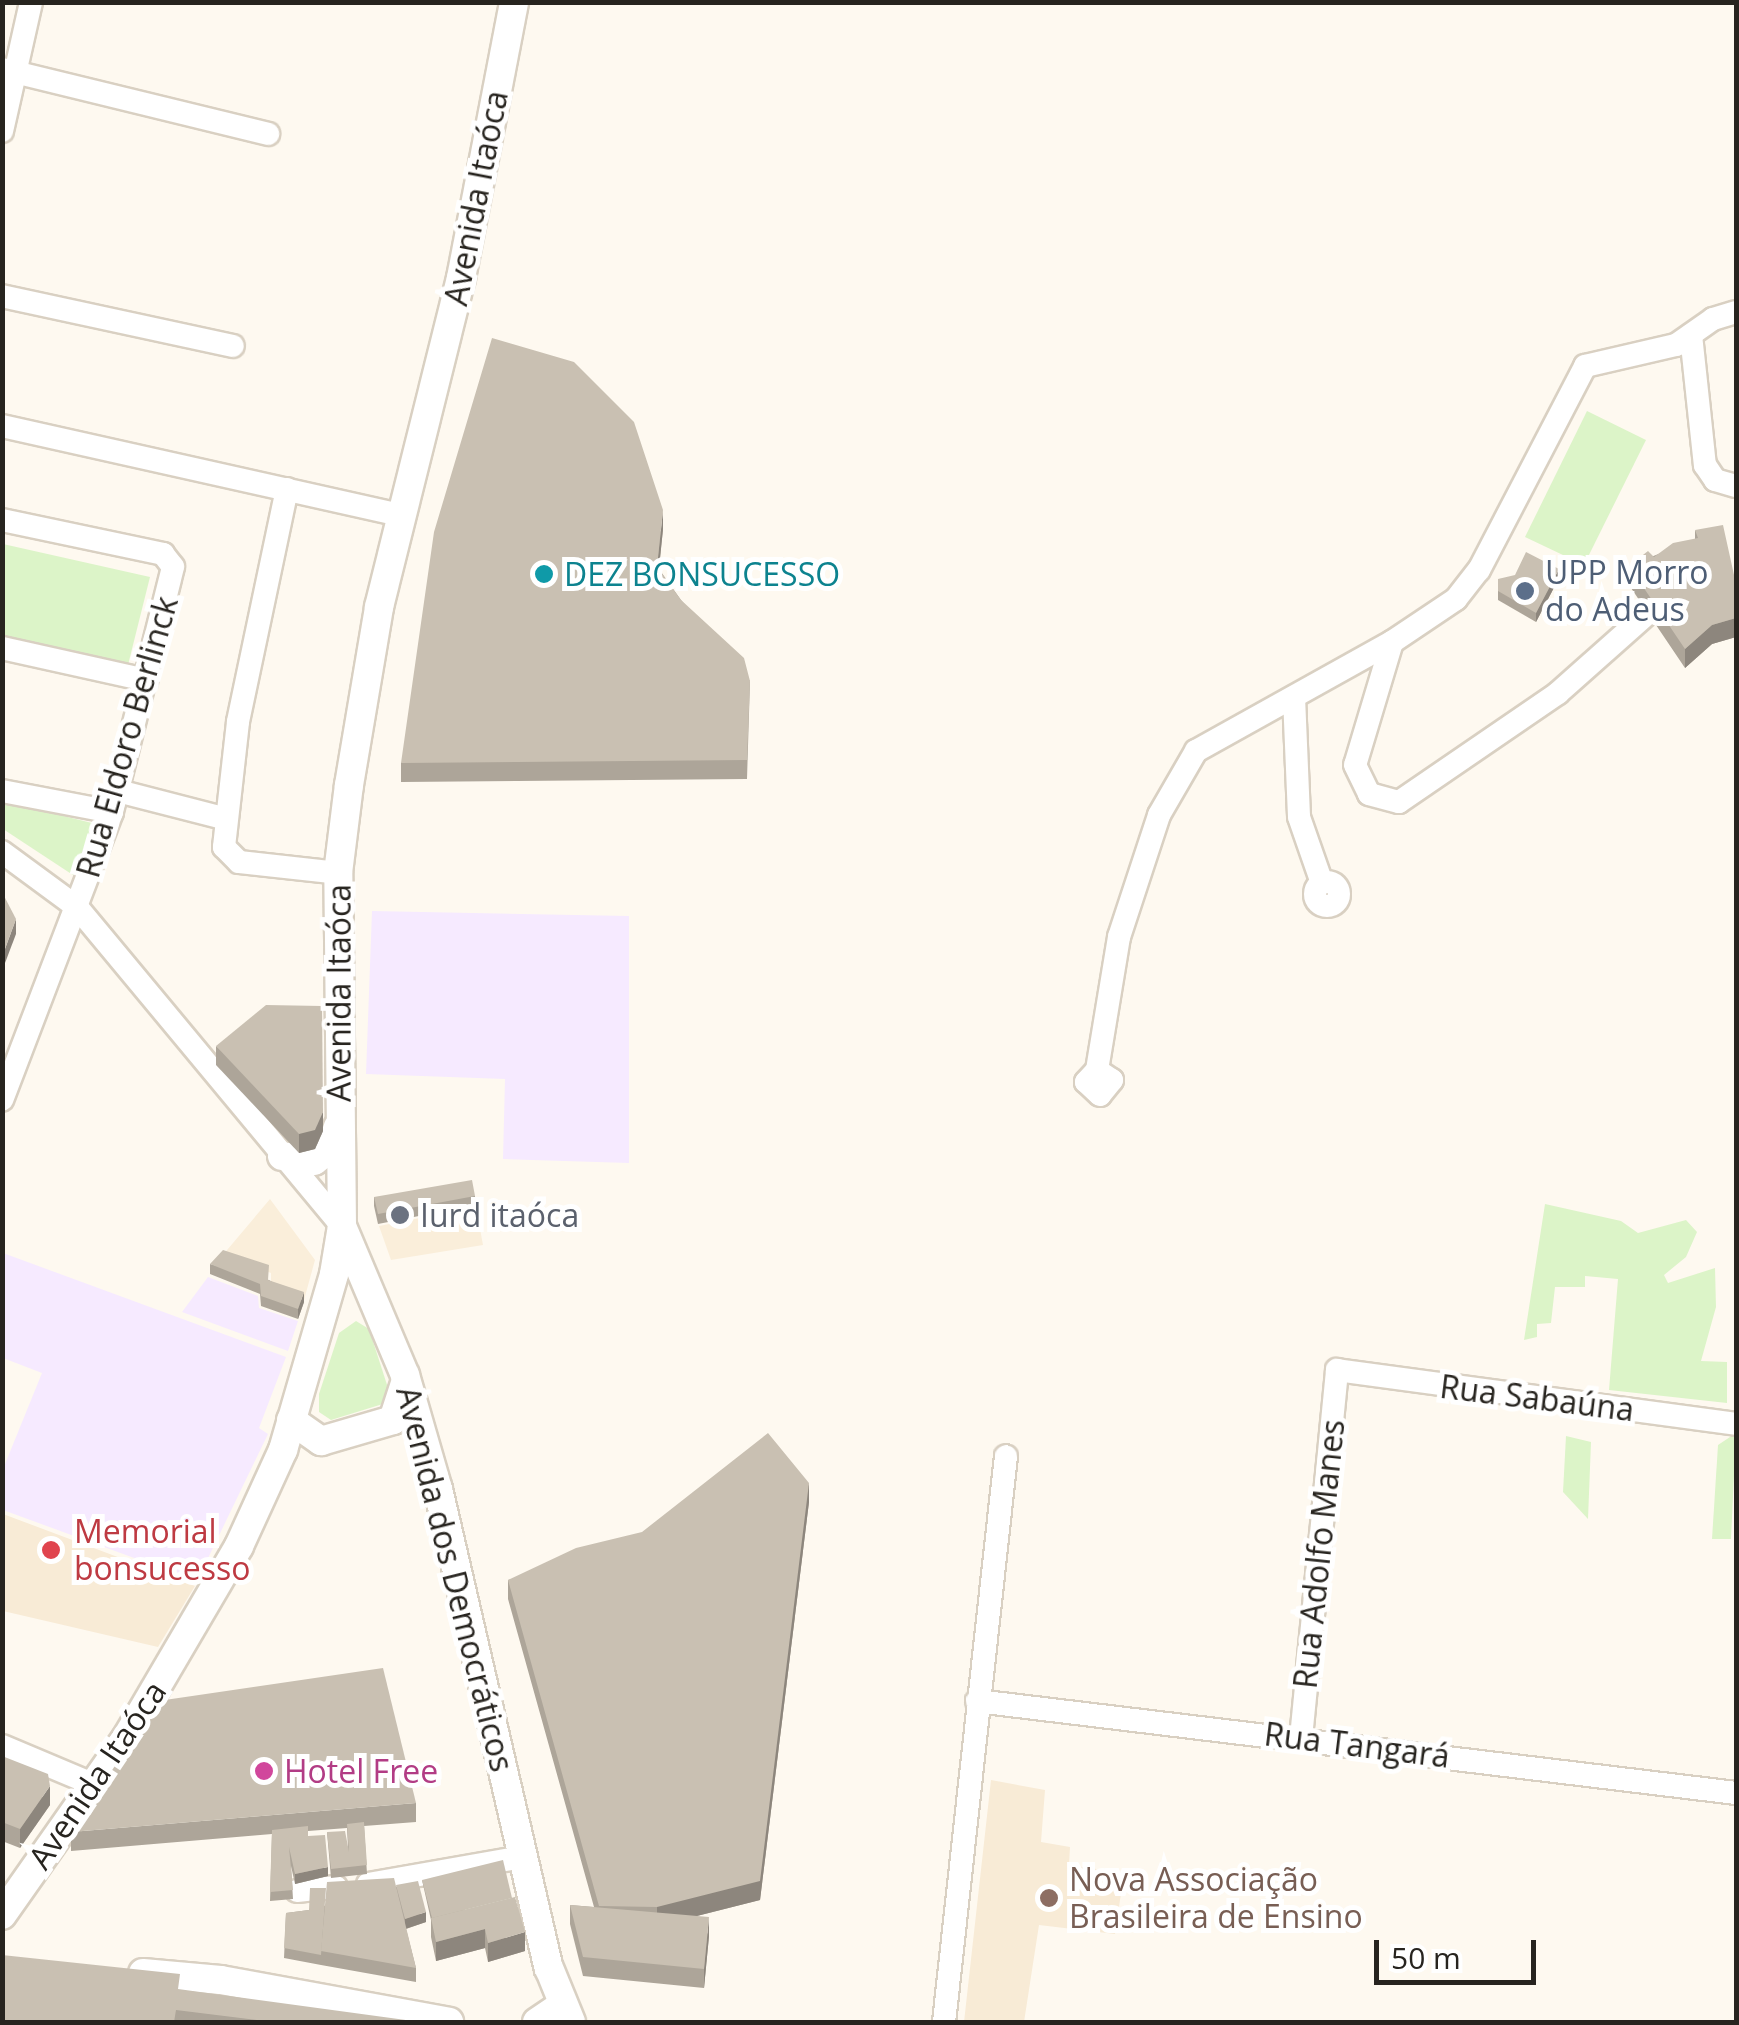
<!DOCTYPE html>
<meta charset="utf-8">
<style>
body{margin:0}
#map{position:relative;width:1739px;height:2025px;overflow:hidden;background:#fef9f0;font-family:"Open Sans",sans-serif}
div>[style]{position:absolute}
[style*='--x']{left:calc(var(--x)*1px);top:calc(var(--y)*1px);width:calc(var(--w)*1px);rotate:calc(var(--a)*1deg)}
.commercial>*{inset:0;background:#faeeda}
.industrial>*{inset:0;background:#f6eaff}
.built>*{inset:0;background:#f8ebd6}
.green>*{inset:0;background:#dcf4c8}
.roads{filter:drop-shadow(2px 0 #d9d0c2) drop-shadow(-2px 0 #d9d0c2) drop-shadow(0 2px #d9d0c2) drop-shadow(0 -2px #d9d0c2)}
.minor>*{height:22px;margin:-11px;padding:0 11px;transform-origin:11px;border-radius:11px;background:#fff}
.minor>.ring{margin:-11px;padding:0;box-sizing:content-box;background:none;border:22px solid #fff;border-radius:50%}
.major>*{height:28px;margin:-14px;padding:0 14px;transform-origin:14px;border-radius:14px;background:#fff}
.wall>*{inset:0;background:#ada599}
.shaded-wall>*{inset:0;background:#8d867d}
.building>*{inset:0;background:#c9c0b2}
.dots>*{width:28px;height:28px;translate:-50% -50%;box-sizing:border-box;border:5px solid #fff;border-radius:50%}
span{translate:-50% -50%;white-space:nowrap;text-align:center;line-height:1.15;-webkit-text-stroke:10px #fff;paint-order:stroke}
.street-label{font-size:32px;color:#27241f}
.service-label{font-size:32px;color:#4e5e75}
.left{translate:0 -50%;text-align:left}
.culture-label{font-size:32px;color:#0d838f}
.worship-label{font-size:32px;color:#5b616d}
.health-label{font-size:32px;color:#be3a42}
.hotel-label{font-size:32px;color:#b23c85}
.education-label{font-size:32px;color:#785e54}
.frame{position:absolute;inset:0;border:5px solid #27241f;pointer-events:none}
.scale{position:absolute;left:1374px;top:1940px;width:162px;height:45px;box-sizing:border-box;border:5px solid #27241f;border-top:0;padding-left:12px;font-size:30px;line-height:35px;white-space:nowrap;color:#27241f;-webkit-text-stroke:8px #fff;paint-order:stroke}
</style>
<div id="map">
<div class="commercial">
<i style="clip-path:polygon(270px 1199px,315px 1260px,304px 1300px,271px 1287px,271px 1273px,222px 1256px)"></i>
<i style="clip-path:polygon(476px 1207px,483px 1245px,391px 1260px,379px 1226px)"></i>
</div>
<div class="industrial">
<i style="clip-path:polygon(372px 911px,629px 916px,629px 1163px,503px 1159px,505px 1079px,366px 1074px)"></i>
<i style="clip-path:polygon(3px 1253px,286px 1357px,259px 1428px,268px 1434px,197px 1581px,3px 1510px,3px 1469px,42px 1373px,3px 1358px)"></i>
<i style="clip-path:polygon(208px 1277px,258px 1296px,259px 1308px,298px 1321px,288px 1351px,182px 1312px)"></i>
</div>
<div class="built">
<i style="clip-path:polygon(2px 1514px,3px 1514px,195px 1586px,158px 1647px,3px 1611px)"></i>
<i style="clip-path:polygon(991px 1780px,1045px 1790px,1041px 1842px,1070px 1847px,1069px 1865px,1124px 1873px,1115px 1934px,1039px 1925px,1024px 2022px,964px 2022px)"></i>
</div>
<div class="green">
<i style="clip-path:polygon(1587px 411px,1646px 440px,1584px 565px,1525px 537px)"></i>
<i style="clip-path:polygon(3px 544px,150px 577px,128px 665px,3px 641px)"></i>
<i style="clip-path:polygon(3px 801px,96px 824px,79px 879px,3px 829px)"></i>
<i style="clip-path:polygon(1545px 1204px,1621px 1221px,1638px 1233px,1686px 1220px,1697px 1232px,1686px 1257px,1664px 1275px,1668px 1283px,1715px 1268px,1716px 1307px,1701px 1361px,1727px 1362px,1727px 1403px,1609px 1390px,1618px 1279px,1585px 1276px,1585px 1287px,1555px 1287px,1551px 1323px,1537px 1324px,1537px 1337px,1524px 1340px)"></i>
<i style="clip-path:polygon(356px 1321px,369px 1329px,389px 1391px,386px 1403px,331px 1420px,319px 1412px,319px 1394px,339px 1333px)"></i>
<i style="clip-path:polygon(1736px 1433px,1731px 1539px,1712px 1539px,1718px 1445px)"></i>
<i style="clip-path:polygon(1566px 1436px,1591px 1442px,1588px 1519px,1563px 1492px)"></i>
</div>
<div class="roads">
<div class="minor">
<i style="--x:2;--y:69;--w:274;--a:13.7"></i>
<i style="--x:2;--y:131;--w:132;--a:-77.3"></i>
<i style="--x:2;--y:296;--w:236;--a:12.2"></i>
<i style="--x:1691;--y:335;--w:131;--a:83.9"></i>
<i style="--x:1705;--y:465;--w:18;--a:56"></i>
<i style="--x:1715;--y:480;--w:22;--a:16"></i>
<i style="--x:2;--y:426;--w:409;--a:12.6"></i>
<i style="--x:287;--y:489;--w:238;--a:101.9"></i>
<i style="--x:238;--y:722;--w:126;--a:96.4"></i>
<i style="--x:224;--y:847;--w:21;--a:45"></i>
<i style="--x:239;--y:862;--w:100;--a:6.3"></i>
<i style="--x:2;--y:520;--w:165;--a:11.9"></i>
<i style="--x:163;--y:554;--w:16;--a:52"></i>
<i style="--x:173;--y:567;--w:252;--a:104"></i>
<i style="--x:112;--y:812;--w:308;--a:110.9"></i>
<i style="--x:1392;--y:642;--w:128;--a:106.7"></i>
<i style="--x:1355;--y:765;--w:32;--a:64"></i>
<i style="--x:1369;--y:794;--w:31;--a:15"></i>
<i style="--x:1399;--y:802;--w:193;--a:-34.4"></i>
<i style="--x:1558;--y:693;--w:120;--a:-41.6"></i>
<i style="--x:2;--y:648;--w:148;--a:12.5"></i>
<i style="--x:1294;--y:697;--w:120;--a:87.6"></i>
<i style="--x:1299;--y:817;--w:70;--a:70.8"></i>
<i style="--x:2;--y:791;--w:112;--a:10.8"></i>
<i style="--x:118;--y:791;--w:108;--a:14.4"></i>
<i style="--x:2;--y:852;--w:93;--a:36.3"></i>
<i style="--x:77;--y:907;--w:415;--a:50.3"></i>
<i class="ring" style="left:1315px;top:882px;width:2px;height:2px"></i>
<i style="--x:1097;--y:1070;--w:18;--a:34"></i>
<i style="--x:1112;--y:1080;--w:19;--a:129"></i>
<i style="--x:1100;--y:1095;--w:19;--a:-137"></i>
<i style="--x:1086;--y:1082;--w:16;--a:-47"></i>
<i style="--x:1097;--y:1070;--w:135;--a:-80.6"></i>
<i style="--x:1119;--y:937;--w:128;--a:-71.8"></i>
<i style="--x:1159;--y:815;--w:74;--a:-60"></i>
<i style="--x:1196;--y:751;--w:224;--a:-29.1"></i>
<i style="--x:1392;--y:642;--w:77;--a:-33.9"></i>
<i style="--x:1456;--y:599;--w:37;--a:-52"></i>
<i style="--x:1479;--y:570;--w:230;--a:-62.5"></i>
<i style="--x:1585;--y:366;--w:93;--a:-13"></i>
<i style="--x:1676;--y:345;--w:45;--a:-35.1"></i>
<i style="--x:1713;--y:319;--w:24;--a:-17"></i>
<i style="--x:977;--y:1701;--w:765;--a:6.91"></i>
<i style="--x:1301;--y:1738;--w:370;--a:-84.4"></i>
<i style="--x:1337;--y:1370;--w:403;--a:7.7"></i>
<i style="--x:2;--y:1746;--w:101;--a:22.8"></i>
<i style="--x:368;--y:1884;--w:156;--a:-9.9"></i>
<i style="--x:297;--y:1891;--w:39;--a:-6"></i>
<i style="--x:944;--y:2022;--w:569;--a:-83.75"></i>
</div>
<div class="major">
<i style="--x:282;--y:1156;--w:32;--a:9"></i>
<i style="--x:314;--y:1161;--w:22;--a:-39"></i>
<i style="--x:331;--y:1147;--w:21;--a:-71"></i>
<i style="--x:342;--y:1226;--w:162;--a:67.1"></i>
<i style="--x:405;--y:1375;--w:119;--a:73.9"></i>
<i style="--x:438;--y:1489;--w:492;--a:77"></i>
<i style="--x:549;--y:1968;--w:58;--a:67.8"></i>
<i style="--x:291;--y:1420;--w:37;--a:35"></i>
<i style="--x:321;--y:1441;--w:75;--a:-16.3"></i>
<i style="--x:393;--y:1420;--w:40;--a:-72"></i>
<i style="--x:2;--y:1915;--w:218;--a:-54.9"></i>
<i style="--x:127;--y:1737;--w:221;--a:-59.6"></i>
<i style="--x:239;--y:1546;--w:106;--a:-65.4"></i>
<i style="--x:283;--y:1450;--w:183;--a:-73.8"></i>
<i style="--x:334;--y:1274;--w:49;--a:-80.5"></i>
<i style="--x:342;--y:1226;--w:353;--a:-90.6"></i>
<i style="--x:338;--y:873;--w:89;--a:-82.9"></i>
<i style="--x:349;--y:785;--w:181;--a:-80.4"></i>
<i style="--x:379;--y:607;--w:339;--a:-76"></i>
<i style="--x:461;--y:278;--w:281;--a:-79.1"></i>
<i style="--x:143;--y:1973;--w:78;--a:5.1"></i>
<i style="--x:221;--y:1980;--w:232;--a:10.4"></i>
<i style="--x:537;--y:2022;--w:29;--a:-34"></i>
</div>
</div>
<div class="wall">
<i style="clip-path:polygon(663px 529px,659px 569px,681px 600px,750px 681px,747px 779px,401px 782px,401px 763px)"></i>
<i style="clip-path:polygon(1695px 530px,1736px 584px,1736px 637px,1712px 644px,1685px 668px,1629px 585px,1629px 566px,1695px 539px)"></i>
<i style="clip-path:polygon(1559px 578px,1536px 622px,1498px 600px,1498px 579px)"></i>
<i style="clip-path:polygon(216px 1046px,323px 1131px,315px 1149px,299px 1153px,216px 1065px)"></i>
<i style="clip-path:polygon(475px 1196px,475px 1205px,378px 1224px,374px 1206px,374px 1197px)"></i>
<i style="clip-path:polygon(210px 1264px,269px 1280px,304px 1302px,298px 1319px,261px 1306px,260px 1294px,210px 1274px)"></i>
<i style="clip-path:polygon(809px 1502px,760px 1900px,697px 1916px,709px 1936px,704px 1988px,583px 1976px,570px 1924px,570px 1905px,594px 1907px,508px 1599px,508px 1580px)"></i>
<i style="clip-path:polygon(2px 1756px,50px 1805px,20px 1848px,2px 1841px)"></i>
<i style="clip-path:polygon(416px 1803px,416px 1822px,364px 1826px,367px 1874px,331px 1878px,327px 1832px,348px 1847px,347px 1828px,308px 1831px,308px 1836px,328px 1876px,295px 1884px,291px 1866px,293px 1899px,270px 1901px,272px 1834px,71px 1851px,71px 1832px)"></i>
<i style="clip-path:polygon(422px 1880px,525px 1951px,488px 1962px,485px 1948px,436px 1961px,431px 1937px,431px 1920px)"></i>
<i style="clip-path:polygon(396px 1886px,426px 1922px,406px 1929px,416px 1968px,416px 1982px,321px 1965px,321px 1958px,321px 1965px,284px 1958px,286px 1913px,309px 1910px)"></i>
<i style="clip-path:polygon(180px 1990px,413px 2022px,2px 2022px)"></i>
</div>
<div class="shaded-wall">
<i style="clip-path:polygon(663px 510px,663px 529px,657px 586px,657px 567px)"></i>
<i style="clip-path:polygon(1559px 569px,1559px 578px,1536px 622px,1536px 613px)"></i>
<i style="clip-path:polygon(1736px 618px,1736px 637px,1712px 644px,1685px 668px,1685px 649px,1712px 625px)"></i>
<i style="clip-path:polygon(16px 919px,16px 934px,2px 971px,2px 957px)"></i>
<i style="clip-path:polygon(323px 1112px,323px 1131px,315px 1149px,299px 1153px,299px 1134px)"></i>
<i style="clip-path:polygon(304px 1292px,304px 1302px,298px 1319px,298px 1309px)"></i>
<i style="clip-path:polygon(809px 1483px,809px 1502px,760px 1900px,657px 1926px,657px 1907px)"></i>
<i style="clip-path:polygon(50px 1786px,50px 1805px,20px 1848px,20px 1829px)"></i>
<i style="clip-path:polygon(328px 1867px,328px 1876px,295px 1884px,295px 1874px)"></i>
<i style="clip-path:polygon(426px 1912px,426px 1922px,405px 1929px,405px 1919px)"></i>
<i style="clip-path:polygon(709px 1917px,709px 1936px,704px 1988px,704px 1969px)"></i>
<i style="clip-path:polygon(485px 1929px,485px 1948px,436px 1961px,436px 1942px)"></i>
<i style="clip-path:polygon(525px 1932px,525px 1951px,488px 1962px,488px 1943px)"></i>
</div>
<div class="building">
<i style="clip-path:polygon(492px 338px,574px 362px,634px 422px,663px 510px,657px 567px,681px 600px,744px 658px,750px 681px,747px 760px,401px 763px,434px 532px)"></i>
<i style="clip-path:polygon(1723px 525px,1736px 584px,1736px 618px,1712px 625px,1685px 649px,1629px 566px,1648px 551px,1654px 557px,1673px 543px,1698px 538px,1695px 530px)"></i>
<i style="clip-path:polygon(1526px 552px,1559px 569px,1536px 613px,1498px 591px,1498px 579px,1515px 575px)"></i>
<i style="clip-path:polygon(2px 892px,16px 919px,2px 957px)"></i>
<i style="clip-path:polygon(266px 1005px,322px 1006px,323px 1112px,315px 1130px,299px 1134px,216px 1046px)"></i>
<i style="clip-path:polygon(472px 1180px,475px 1196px,378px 1214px,374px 1197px)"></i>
<i style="clip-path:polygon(223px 1250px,269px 1265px,268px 1280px,304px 1292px,298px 1309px,261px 1296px,260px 1284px,210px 1264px)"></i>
<i style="clip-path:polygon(768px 1433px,809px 1483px,760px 1881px,657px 1907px,599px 1906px,508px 1580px,576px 1548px,642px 1532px)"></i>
<i style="clip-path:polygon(383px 1668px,416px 1803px,71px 1832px,158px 1701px)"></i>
<i style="clip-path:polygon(2px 1756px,48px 1774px,50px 1786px,20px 1829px,2px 1822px)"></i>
<i style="clip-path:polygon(364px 1822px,367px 1865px,331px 1869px,327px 1832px,345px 1831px,349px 1852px,347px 1824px)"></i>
<i style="clip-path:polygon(308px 1826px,308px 1836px,325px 1835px,328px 1867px,295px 1874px,289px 1847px,293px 1890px,270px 1892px,272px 1830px)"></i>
<i style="clip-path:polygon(503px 1860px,512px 1898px,432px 1918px,422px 1880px)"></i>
<i style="clip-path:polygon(394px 1878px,416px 1968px,321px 1951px,327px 1882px)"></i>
<i style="clip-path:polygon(418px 1881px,426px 1912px,405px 1919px,396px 1885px)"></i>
<i style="clip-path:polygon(310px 1888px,326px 1888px,321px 1955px,284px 1948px,286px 1913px,309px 1910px)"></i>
<i style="clip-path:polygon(515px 1897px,525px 1932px,488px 1943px,485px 1929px,436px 1942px,431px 1918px)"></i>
<i style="clip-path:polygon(570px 1905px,709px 1917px,704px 1969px,583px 1957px)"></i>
<i style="clip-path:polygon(2px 1955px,180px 1974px,178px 1989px,413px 2021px,413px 2022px,273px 2022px,176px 2010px,174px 2022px,2px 2022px)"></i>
</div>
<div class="dots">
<i style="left:544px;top:574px;background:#0f9aa8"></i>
<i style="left:1525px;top:591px;background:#5c6f8a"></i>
<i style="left:400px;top:1215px;background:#6b7280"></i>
<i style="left:51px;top:1550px;background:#e0444e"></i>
<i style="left:264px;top:1771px;background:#d1479c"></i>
<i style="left:1049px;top:1898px;background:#8d6e63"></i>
</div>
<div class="street-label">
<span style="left:476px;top:198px;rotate:-79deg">Avenida Itaóca</span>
<span style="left:127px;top:737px;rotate:-74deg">Rua Eldoro Berlinck</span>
<span style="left:339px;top:993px;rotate:-90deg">Avenida Itaóca</span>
<span style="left:1537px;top:1398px;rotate:7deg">Rua Sabaúna</span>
<span style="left:1319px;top:1554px;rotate:-84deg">Rua Adolfo Manes</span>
<span style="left:455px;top:1579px;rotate:76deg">Avenida dos Democráticos</span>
<span style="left:1357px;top:1745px;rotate:7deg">Rua Tangará</span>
<span style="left:97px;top:1775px;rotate:-56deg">Avenida Itaóca</span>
</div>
<div class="service-label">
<span class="left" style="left:1545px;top:591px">UPP Morro<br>do Adeus</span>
</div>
<div class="culture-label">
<span class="left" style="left:564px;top:574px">DEZ BONSUCESSO</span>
</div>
<div class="worship-label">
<span class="left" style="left:420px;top:1215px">Iurd itaóca</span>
</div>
<div class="health-label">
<span class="left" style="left:74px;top:1550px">Memorial<br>bonsucesso</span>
</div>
<div class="hotel-label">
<span class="left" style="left:284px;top:1771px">Hotel Free</span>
</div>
<div class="education-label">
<span class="left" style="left:1069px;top:1898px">Nova Associação<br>Brasileira de Ensino</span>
</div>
<div class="frame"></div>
<div class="scale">50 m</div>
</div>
